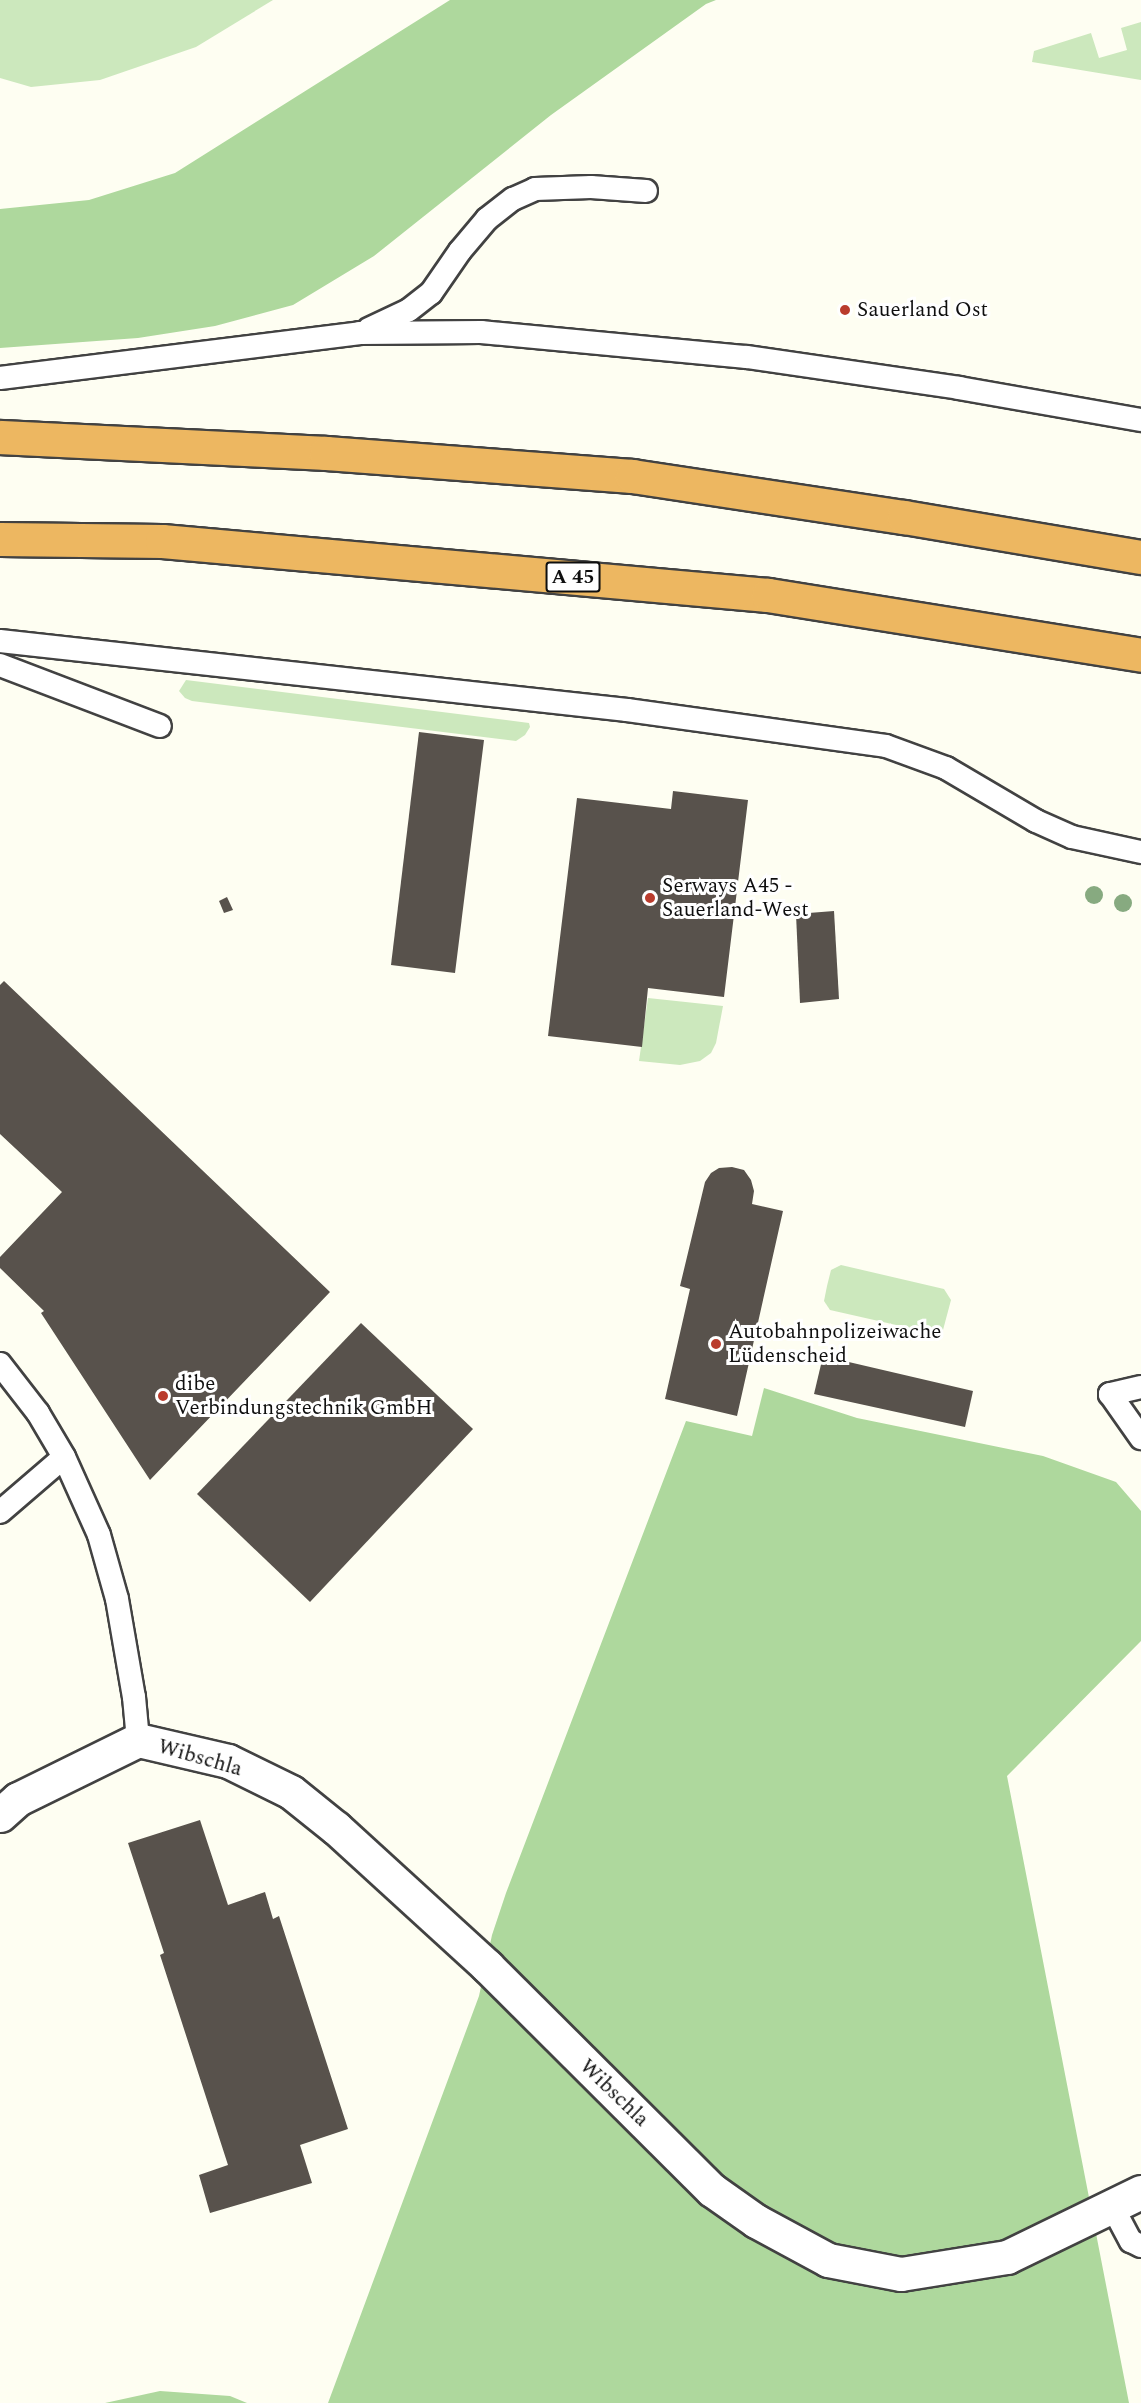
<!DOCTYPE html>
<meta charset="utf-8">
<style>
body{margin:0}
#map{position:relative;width:1141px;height:2403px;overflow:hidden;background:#fefef2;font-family:Spectral,serif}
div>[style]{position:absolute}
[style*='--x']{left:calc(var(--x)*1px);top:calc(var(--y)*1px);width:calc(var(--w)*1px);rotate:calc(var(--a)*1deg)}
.green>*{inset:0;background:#cce8bd}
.forest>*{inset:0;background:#aed89d}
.building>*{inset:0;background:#58524c}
.roads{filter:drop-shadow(2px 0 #424242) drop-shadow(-2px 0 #424242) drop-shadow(0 2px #424242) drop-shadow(0 -2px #424242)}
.service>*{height:22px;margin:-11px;padding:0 11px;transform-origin:11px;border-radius:11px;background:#fff}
.minor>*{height:33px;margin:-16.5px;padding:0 16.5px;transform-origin:16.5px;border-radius:16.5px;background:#fff}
.motorway>*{height:33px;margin:-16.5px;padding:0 16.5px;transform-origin:16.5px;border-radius:16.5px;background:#edb761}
.trees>*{width:18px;height:18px;margin:-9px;border-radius:50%;background:#87aa80}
.dots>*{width:16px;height:16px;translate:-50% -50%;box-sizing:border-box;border:3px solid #fff;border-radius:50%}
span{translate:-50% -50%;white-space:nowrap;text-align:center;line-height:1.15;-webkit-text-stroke:6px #fff;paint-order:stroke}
.shield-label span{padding:2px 4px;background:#fff;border:2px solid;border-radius:4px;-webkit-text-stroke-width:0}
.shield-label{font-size:20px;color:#0f0f0f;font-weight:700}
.poi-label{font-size:21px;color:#0f0f0f}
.left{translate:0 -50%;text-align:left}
.street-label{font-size:21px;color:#0f0f0f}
</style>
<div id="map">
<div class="green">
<i style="clip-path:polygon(0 0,273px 0,196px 47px,100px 80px,31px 87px,0 78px)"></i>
<i style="clip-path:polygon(1141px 22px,1141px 80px,1032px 62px,1034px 51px,1091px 33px,1099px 58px,1127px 50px,1121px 28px)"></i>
<i style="clip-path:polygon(186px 680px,529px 723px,530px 727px,525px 735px,516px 741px,192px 701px,185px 698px,179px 691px)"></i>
<i style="clip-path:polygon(648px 998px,723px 1006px,716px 1043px,711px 1053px,700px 1061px,680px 1065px,639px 1061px)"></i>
<i style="clip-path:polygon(841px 1265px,944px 1289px,951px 1300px,943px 1330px,936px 1334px,830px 1310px,824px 1301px,827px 1286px,831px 1270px)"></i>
</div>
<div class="forest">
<i style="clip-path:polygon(450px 0,716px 0,706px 4px,551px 115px,374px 256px,293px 305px,215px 326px,138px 338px,0 348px,0 209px,89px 200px,175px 173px)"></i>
<i style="clip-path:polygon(764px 1388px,857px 1418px,1043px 1456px,1116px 1482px,1141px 1511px,1141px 1641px,1007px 1776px,1129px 2403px,328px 2403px,479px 1996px,492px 1935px,506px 1893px,686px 1421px,752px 1436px)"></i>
<i style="clip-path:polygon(160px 2391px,230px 2396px,247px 2403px,105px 2403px)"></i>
</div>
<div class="building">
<i style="clip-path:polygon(419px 732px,484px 740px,455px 973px,391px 965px)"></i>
<i style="clip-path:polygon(673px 791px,748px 800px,724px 997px,648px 988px,642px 1047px,548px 1036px,577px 798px,671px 809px)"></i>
<i style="clip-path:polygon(227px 897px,233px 910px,224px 913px,219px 901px)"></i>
<i style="clip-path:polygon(834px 911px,839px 999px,800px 1003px,796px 914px)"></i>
<i style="clip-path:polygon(4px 981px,330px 1292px,150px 1480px,41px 1313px,44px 1311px,0 1268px,0 1257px,62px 1192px,0 1134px,0 985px)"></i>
<i style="clip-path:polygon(732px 1167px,744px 1170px,751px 1180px,754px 1191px,752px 1204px,783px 1211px,737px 1416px,665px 1399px,690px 1289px,680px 1286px,705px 1182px,711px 1173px,719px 1168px)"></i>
<i style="clip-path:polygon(361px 1323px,473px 1429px,310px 1602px,197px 1494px)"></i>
<i style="clip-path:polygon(823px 1356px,973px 1391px,965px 1427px,814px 1394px)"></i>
<i style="clip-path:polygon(200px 1820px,228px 1905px,265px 1892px,273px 1919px,279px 1916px,348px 2129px,300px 2145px,312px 2183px,210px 2213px,199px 2175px,228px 2165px,160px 1955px,164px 1953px,128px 1843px)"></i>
</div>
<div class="roads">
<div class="service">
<i style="--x:369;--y:329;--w:44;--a:-25.4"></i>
<i style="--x:409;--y:310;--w:28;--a:-38"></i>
<i style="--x:431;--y:293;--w:51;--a:-55.4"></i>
<i style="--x:460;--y:251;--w:42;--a:-49.8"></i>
<i style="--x:487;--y:219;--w:33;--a:-38"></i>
<i style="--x:513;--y:199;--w:24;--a:-24"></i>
<i style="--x:535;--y:189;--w:56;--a:-2"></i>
<i style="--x:591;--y:187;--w:55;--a:4.2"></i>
<i style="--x:0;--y:378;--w:363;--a:-7.1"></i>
<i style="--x:360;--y:333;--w:121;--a:-0.5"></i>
<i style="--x:481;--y:332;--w:267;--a:5.4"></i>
<i style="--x:747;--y:357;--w:214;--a:8.3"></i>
<i style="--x:959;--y:388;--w:185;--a:10"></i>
<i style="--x:0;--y:641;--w:631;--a:6.28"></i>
<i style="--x:627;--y:710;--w:261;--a:7.9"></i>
<i style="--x:886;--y:746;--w:64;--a:20.1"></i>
<i style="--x:946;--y:768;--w:104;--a:30.5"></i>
<i style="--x:1036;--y:821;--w:39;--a:24"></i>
<i style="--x:1072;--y:837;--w:71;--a:12.3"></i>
<i style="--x:0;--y:665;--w:171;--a:20.9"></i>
<i style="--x:0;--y:1364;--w:62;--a:52.2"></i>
<i style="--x:38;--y:1413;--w:51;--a:59.4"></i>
<i style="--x:64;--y:1457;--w:85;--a:65.8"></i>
<i style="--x:99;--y:1535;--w:66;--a:74.3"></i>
<i style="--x:117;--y:1599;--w:99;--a:80.2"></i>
<i style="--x:134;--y:1697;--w:43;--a:84.7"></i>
<i style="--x:1141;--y:1387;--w:32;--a:167"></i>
<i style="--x:1110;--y:1394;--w:54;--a:54.8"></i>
<i style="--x:0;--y:1512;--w:84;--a:-40.7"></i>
<i style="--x:1112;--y:2206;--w:40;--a:62"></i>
<i style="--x:1131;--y:2241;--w:11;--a:27"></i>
</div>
<div class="minor">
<i style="--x:0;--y:1815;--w:24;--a:-42"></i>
<i style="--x:18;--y:1799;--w:134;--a:-26.2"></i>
<i style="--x:138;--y:1740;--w:92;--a:13.1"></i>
<i style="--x:228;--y:1761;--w:70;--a:26.2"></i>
<i style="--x:291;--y:1792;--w:58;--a:38.7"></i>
<i style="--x:336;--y:1828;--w:205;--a:42.4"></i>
<i style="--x:487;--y:1966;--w:317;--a:44.9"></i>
<i style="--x:712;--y:2190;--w:54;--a:35.2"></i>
<i style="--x:756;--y:2221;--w:82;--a:28.4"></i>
<i style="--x:828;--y:2260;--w:74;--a:10.9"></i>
<i style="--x:901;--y:2274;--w:107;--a:-9.1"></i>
<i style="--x:1007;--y:2257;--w:149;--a:-25.9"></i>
</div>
<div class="motorway">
<i style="--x:0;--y:437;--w:326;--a:2.8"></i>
<i style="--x:326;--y:453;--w:307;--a:4.3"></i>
<i style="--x:632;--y:476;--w:275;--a:8.6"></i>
<i style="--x:904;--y:517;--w:240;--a:9.6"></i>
<i style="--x:0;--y:539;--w:162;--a:0.7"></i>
<i style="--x:162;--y:541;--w:608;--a:5.09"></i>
<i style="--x:768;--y:595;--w:378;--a:9.1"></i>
</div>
</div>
<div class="trees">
<i style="left:1094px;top:895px"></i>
<i style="left:1123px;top:903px"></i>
</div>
<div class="dots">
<i style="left:845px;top:310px;background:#ba3c2d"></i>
<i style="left:650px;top:898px;background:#ba3c2d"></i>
<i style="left:716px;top:1344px;background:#ba3c2d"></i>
<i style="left:163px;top:1396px;background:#ba3c2d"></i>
</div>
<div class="shield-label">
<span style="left:573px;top:577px">A 45</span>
</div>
<div class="poi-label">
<span class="left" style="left:857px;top:310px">Sauerland Ost</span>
<span class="left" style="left:662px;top:898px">Serways A45 -<br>Sauerland-West</span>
<span class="left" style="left:728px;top:1344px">Autobahnpolizeiwache<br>Lüdenscheid</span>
<span class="left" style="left:175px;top:1396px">dibe<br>Verbindungstechnik GmbH</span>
</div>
<div class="street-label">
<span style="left:200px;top:1758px;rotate:16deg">Wibschla</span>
<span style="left:614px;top:2093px;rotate:44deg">Wibschla</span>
</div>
</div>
